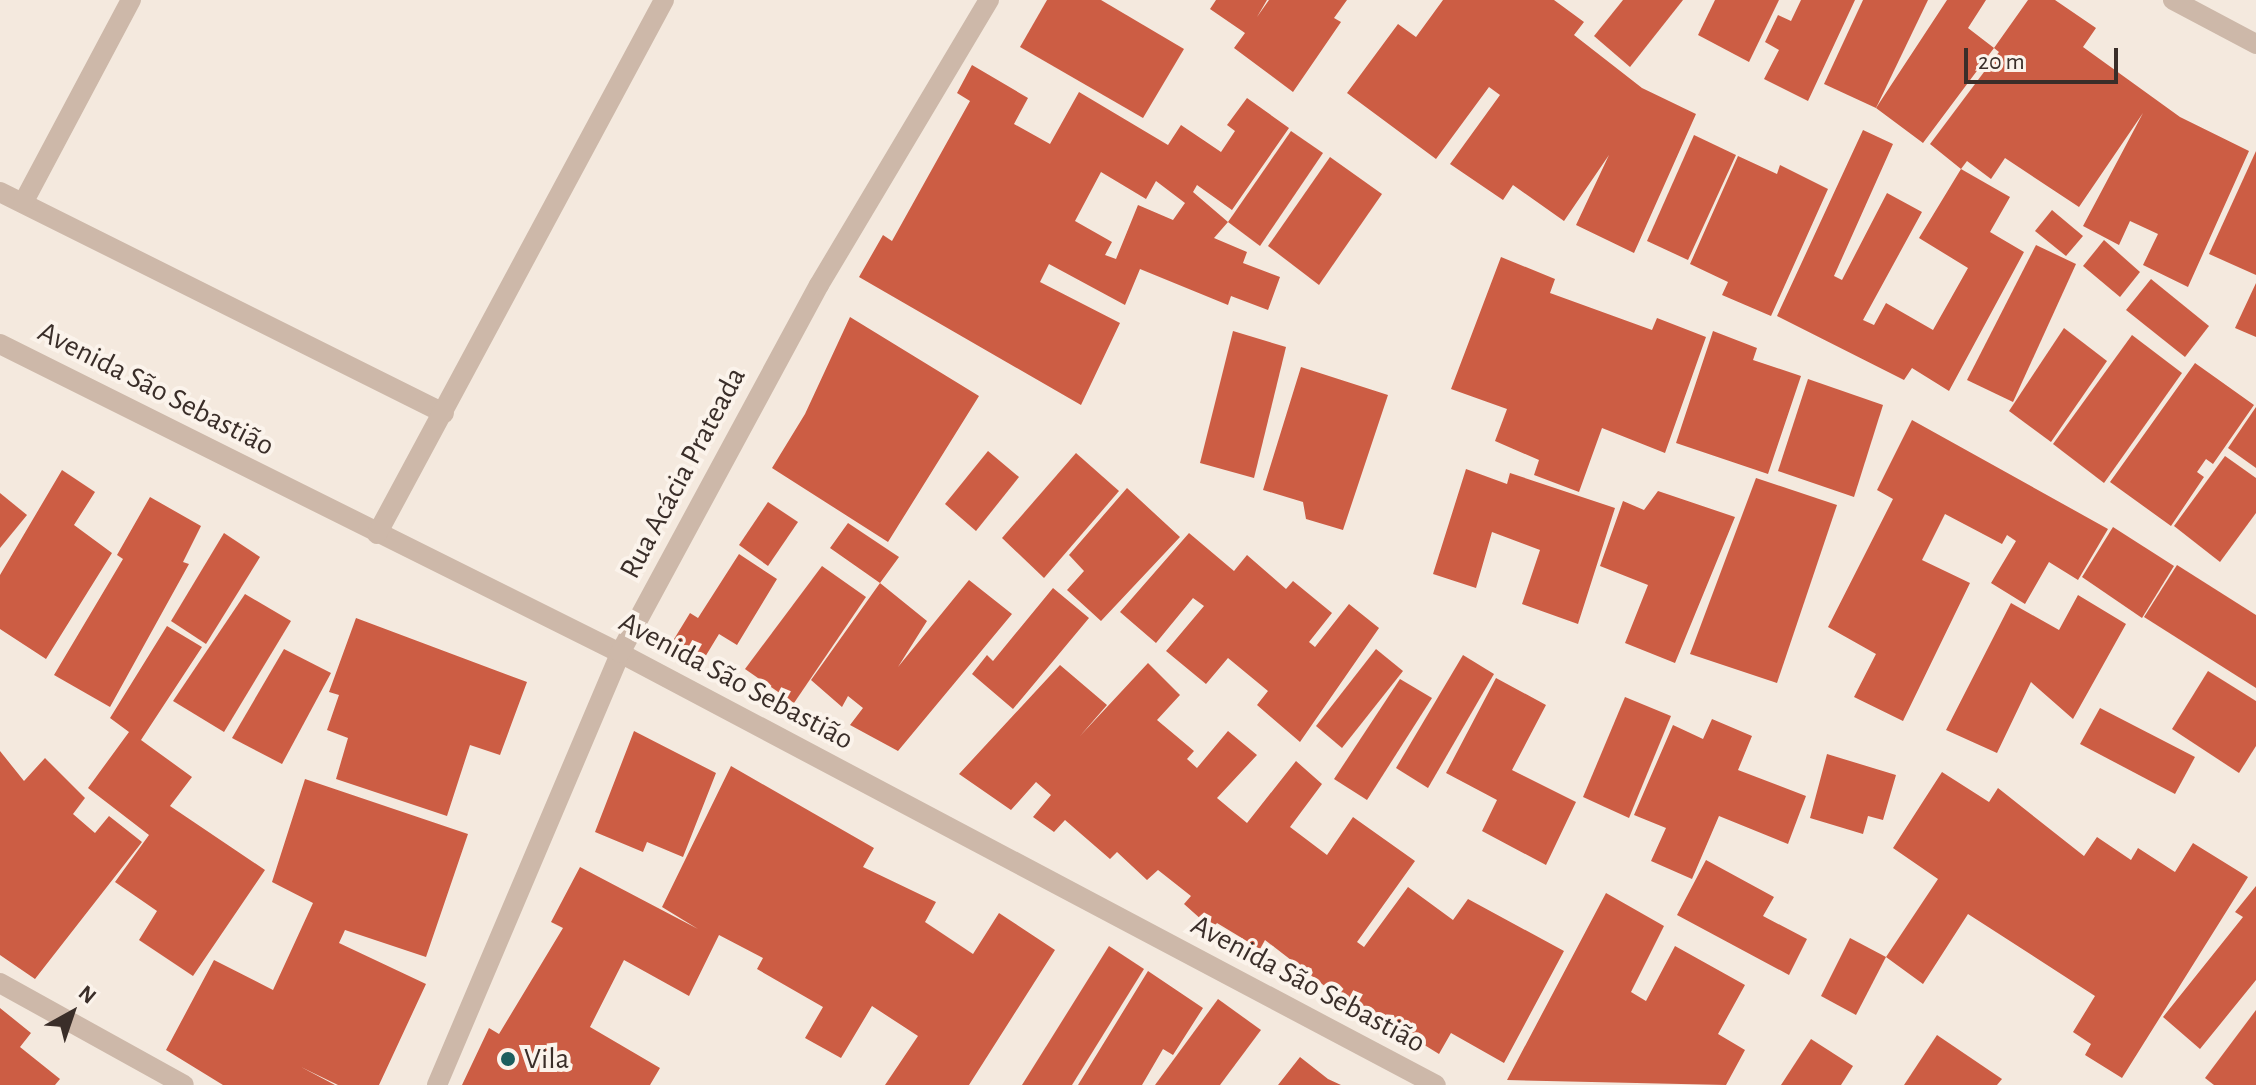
<!DOCTYPE html>
<meta charset="utf-8">
<style>
body{margin:0}
#map{position:relative;width:2256px;height:1085px;overflow:hidden;background:#f4e9de;font-family:"Alegreya Sans",sans-serif}
div>[style]{position:absolute}
[style*='--x']{left:calc(var(--x)*1px);top:calc(var(--y)*1px);width:calc(var(--w)*1px);rotate:calc(var(--a)*1deg)}
.building>*{inset:0;background:#cc5d44}
.minor>*{height:20px;margin:-10px;padding:0 10px;transform-origin:10px;border-radius:10px;background:#cdb8a9}
.dots>*{width:22px;height:22px;translate:-50% -50%;box-sizing:border-box;border:4px solid #fbf3eb;border-radius:50%}
span{translate:-50% -50%;white-space:nowrap;text-align:center;line-height:1.15;-webkit-text-stroke:8px #fbf3eb;paint-order:stroke}
.street-label{font-size:30px;color:#3a2e29}
.poi-label{font-size:30px;color:#3a2e29}
.left{translate:0 -50%;text-align:left}
.north{position:absolute;left:32px;top:973px;width:80px;height:80px;-webkit-text-stroke:6px #fbf3eb;paint-order:stroke;rotate:40deg;font-size:22px;font-weight:700;line-height:32px;text-align:center;color:#3a2e29}
.north::after{content:'';display:block;margin:auto;width:28px;height:36px;background:#3a2e29;clip-path:polygon(50% 0,100% 100%,50% 72%,0 100%)}
.scale{position:absolute;left:1964px;top:48px;width:154px;height:36px;box-sizing:border-box;border:4px solid #3a2e29;border-top:0;padding-left:10px;font-size:24px;line-height:28px;white-space:nowrap;color:#3a2e29;-webkit-text-stroke:6px #fbf3eb;paint-order:stroke}
</style>
<div id="map">
<div class="building">
<i style="clip-path:polygon(1047px 0,1101px 0,1184px 49px,1143px 118px,1020px 47px)"></i>
<i style="clip-path:polygon(1216px 0,1267px 0,1257px 17px,1269px 0,1347px 0,1334px 18px,1341px 22px,1293px 92px,1234px 48px,1245px 33px,1210px 9px)"></i>
<i style="clip-path:polygon(1443px 0,1554px 0,1584px 22px,1574px 35px,1642px 88px,1696px 114px,1634px 253px,1576px 225px,1609px 155px,1564px 221px,1513px 185px,1503px 200px,1450px 164px,1500px 95px,1489px 87px,1436px 159px,1347px 93px,1398px 24px,1416px 37px)"></i>
<i style="clip-path:polygon(1623px 0,1683px 0,1630px 67px,1594px 36px)"></i>
<i style="clip-path:polygon(1715px 0,1779px 0,1749px 62px,1698px 35px)"></i>
<i style="clip-path:polygon(1801px 0,1855px 0,1808px 101px,1764px 79px,1779px 50px,1765px 42px,1778px 15px,1791px 21px)"></i>
<i style="clip-path:polygon(1863px 0,1928px 0,1876px 108px,1824px 84px)"></i>
<i style="clip-path:polygon(1947px 0,1986px 0,1968px 28px,1994px 48px,1923px 143px,1876px 108px)"></i>
<i style="clip-path:polygon(2028px 0,2055px 0,2096px 28px,2083px 47px,2180px 117px,2249px 151px,2188px 287px,2143px 265px,2158px 234px,2130px 221px,2119px 245px,2083px 226px,2143px 113px,2079px 207px,2005px 158px,1991px 179px,1967px 161px,1961px 169px,1930px 144px,1999px 52px,1994px 48px)"></i>
<i style="clip-path:polygon(evenodd,972px 65px,1028px 98px,1014px 124px,1050px 144px,1079px 92px,1168px 145px,1181px 125px,1221px 152px,1235px 131px,1227px 125px,1247px 98px,1289px 128px,1232px 210px,1197px 185px,1193px 192px,1228px 222px,1214px 238px,1247px 252px,1243px 263px,1280px 277px,1268px 310px,1231px 296px,1228px 305px,1140px 269px,1125px 305px,1049px 264px,1040px 282px,1120px 323px,1081px 405px,859px 277px,883px 235px,892px 241px,970px 101px,957px 93px,972px 65px,1101px 172px,1146px 199px,1156px 181px,1185px 203px,1173px 220px,1138px 205px,1116px 259px,1105px 255px,1112px 242px,1075px 221px,1101px 172px)"></i>
<i style="clip-path:polygon(1863px 130px,1893px 144px,1834px 276px,1842px 280px,1887px 193px,1922px 212px,1863px 320px,1874px 325px,1886px 303px,1933px 330px,1968px 268px,1919px 238px,1961px 169px,2010px 197px,1990px 232px,2024px 252px,1949px 391px,1912px 368px,1904px 380px,1777px 316px)"></i>
<i style="clip-path:polygon(1291px 131px,1323px 153px,1260px 246px,1228px 222px)"></i>
<i style="clip-path:polygon(1694px 135px,1736px 155px,1688px 260px,1647px 241px)"></i>
<i style="clip-path:polygon(2256px 151px,2256px 275px,2209px 254px)"></i>
<i style="clip-path:polygon(1738px 156px,1777px 174px,1780px 165px,1828px 189px,1771px 316px,1722px 295px,1728px 282px,1690px 264px)"></i>
<i style="clip-path:polygon(1330px 157px,1382px 194px,1319px 285px,1268px 246px)"></i>
<i style="clip-path:polygon(2052px 210px,2083px 236px,2066px 256px,2035px 231px)"></i>
<i style="clip-path:polygon(2104px 240px,2140px 272px,2120px 297px,2083px 266px)"></i>
<i style="clip-path:polygon(2036px 245px,2076px 264px,2013px 402px,1967px 380px)"></i>
<i style="clip-path:polygon(1501px 257px,1555px 279px,1550px 293px,1652px 330px,1657px 318px,1706px 337px,1665px 453px,1602px 428px,1579px 492px,1534px 475px,1539px 460px,1495px 441px,1507px 409px,1451px 389px)"></i>
<i style="clip-path:polygon(2151px 279px,2209px 326px,2185px 357px,2126px 310px)"></i>
<i style="clip-path:polygon(2256px 283px,2256px 337px,2235px 328px)"></i>
<i style="clip-path:polygon(850px 317px,979px 396px,888px 542px,772px 468px,805px 414px)"></i>
<i style="clip-path:polygon(2064px 328px,2107px 361px,2051px 442px,2009px 411px)"></i>
<i style="clip-path:polygon(1233px 331px,1286px 347px,1254px 478px,1200px 463px)"></i>
<i style="clip-path:polygon(1713px 331px,1757px 348px,1753px 360px,1801px 376px,1768px 474px,1676px 443px)"></i>
<i style="clip-path:polygon(2132px 335px,2182px 373px,2104px 483px,2053px 444px)"></i>
<i style="clip-path:polygon(2195px 363px,2254px 405px,2213px 464px,2206px 459px,2197px 472px,2204px 477px,2171px 526px,2110px 482px)"></i>
<i style="clip-path:polygon(1301px 367px,1388px 395px,1343px 530px,1306px 519px,1303px 502px,1263px 490px)"></i>
<i style="clip-path:polygon(1808px 379px,1883px 405px,1854px 497px,1778px 471px)"></i>
<i style="clip-path:polygon(2256px 407px,2256px 468px,2228px 448px)"></i>
<i style="clip-path:polygon(1912px 420px,2108px 529px,2078px 580px,2049px 562px,2025px 604px,1991px 583px,2016px 541px,2007px 535px,2002px 544px,1945px 514px,1922px 560px,1970px 583px,1903px 721px,1854px 697px,1876px 654px,1828px 627px,1893px 499px,1877px 490px)"></i>
<i style="clip-path:polygon(988px 451px,1019px 477px,976px 531px,945px 504px)"></i>
<i style="clip-path:polygon(1076px 453px,1119px 491px,1044px 578px,1002px 538px)"></i>
<i style="clip-path:polygon(2225px 456px,2256px 478px,2256px 513px,2220px 562px,2174px 526px)"></i>
<i style="clip-path:polygon(1466px 469px,1507px 484px,1510px 473px,1615px 508px,1578px 624px,1522px 604px,1540px 550px,1492px 532px,1476px 588px,1433px 574px)"></i>
<i style="clip-path:polygon(62px 470px,95px 492px,74px 525px,112px 553px,46px 659px,0 629px,0 575px)"></i>
<i style="clip-path:polygon(1756px 478px,1837px 505px,1777px 683px,1690px 654px)"></i>
<i style="clip-path:polygon(1127px 488px,1180px 537px,1101px 621px,1067px 590px,1084px 571px,1069px 555px)"></i>
<i style="clip-path:polygon(1658px 491px,1735px 517px,1675px 663px,1625px 643px,1648px 585px,1600px 566px,1623px 501px,1644px 510px)"></i>
<i style="clip-path:polygon(0 493px,27px 515px,0 548px)"></i>
<i style="clip-path:polygon(150px 497px,201px 526px,183px 562px,189px 564px,110px 707px,54px 675px,123px 559px,117px 555px)"></i>
<i style="clip-path:polygon(768px 502px,798px 522px,768px 566px,739px 545px)"></i>
<i style="clip-path:polygon(848px 523px,899px 557px,880px 583px,927px 621px,898px 667px,969px 580px,1012px 614px,898px 751px,850px 725px,863px 708px,848px 696px,842px 707px,811px 680px,880px 583px,830px 548px)"></i>
<i style="clip-path:polygon(2113px 527px,2174px 566px,2142px 618px,2082px 577px)"></i>
<i style="clip-path:polygon(224px 533px,260px 557px,206px 644px,171px 621px)"></i>
<i style="clip-path:polygon(1189px 533px,1234px 571px,1247px 555px,1286px 589px,1293px 581px,1332px 613px,1309px 642px,1315px 647px,1349px 604px,1379px 628px,1300px 742px,1257px 705px,1268px 691px,1228px 658px,1206px 684px,1166px 651px,1204px 606px,1193px 598px,1156px 643px,1120px 612px)"></i>
<i style="clip-path:polygon(739px 554px,777px 579px,737px 645px,719px 634px,702px 662px,671px 644px,690px 613px,698px 618px)"></i>
<i style="clip-path:polygon(2177px 565px,2256px 615px,2256px 688px,2144px 617px)"></i>
<i style="clip-path:polygon(822px 566px,866px 597px,794px 703px,745px 669px)"></i>
<i style="clip-path:polygon(1053px 588px,1089px 618px,1013px 709px,972px 674px,987px 655px,993px 661px)"></i>
<i style="clip-path:polygon(245px 594px,291px 621px,224px 732px,173px 701px)"></i>
<i style="clip-path:polygon(2078px 595px,2126px 624px,2073px 719px,2031px 682px,1997px 753px,1946px 730px,2011px 603px,2059px 630px)"></i>
<i style="clip-path:polygon(356px 618px,527px 682px,500px 755px,470px 745px,447px 816px,336px 779px,348px 738px,327px 730px,339px 695px,329px 692px)"></i>
<i style="clip-path:polygon(167px 626px,202px 647px,141px 740px,192px 777px,170px 806px,265px 870px,193px 976px,139px 940px,157px 911px,115px 882px,149px 835px,88px 788px,129px 732px,110px 718px)"></i>
<i style="clip-path:polygon(284px 649px,331px 673px,282px 764px,232px 738px)"></i>
<i style="clip-path:polygon(1376px 649px,1403px 671px,1342px 748px,1316px 726px)"></i>
<i style="clip-path:polygon(1463px 655px,1494px 674px,1428px 788px,1396px 768px)"></i>
<i style="clip-path:polygon(1148px 663px,1180px 695px,1157px 720px,1194px 751px,1187px 759px,1197px 768px,1228px 731px,1257px 755px,1217px 798px,1247px 823px,1296px 761px,1322px 784px,1290px 827px,1327px 855px,1353px 817px,1415px 861px,1357px 942px,1364px 947px,1408px 887px,1453px 920px,1468px 899px,1564px 951px,1504px 1063px,1451px 1033px,1439px 1054px,1384px 1020px,1379px 1028px,1265px 940px,1260px 949px,1217px 923px,1212px 929px,1184px 904px,1191px 896px,1158px 870px,1147px 880px,1117px 852px,1110px 859px,1065px 820px,1054px 832px,1033px 817px,1051px 795px,1036px 782px,1011px 810px,959px 774px,1060px 665px,1107px 705px,1080px 736px)"></i>
<i style="clip-path:polygon(2208px 671px,2256px 701px,2256px 746px,2239px 773px,2172px 729px)"></i>
<i style="clip-path:polygon(1496px 678px,1546px 705px,1512px 770px,1576px 802px,1546px 865px,1482px 831px,1497px 800px,1446px 773px)"></i>
<i style="clip-path:polygon(1400px 679px,1432px 698px,1367px 800px,1334px 779px)"></i>
<i style="clip-path:polygon(1625px 697px,1671px 716px,1629px 818px,1583px 797px)"></i>
<i style="clip-path:polygon(2100px 708px,2195px 757px,2175px 794px,2080px 744px)"></i>
<i style="clip-path:polygon(1712px 719px,1752px 736px,1738px 770px,1806px 796px,1788px 844px,1719px 816px,1692px 879px,1651px 861px,1666px 828px,1634px 815px,1673px 725px,1703px 739px)"></i>
<i style="clip-path:polygon(634px 731px,716px 773px,683px 857px,647px 842px,643px 852px,595px 832px)"></i>
<i style="clip-path:polygon(0 751px,24px 781px,45px 758px,85px 798px,73px 814px,95px 833px,109px 816px,142px 842px,35px 979px,0 955px)"></i>
<i style="clip-path:polygon(1827px 754px,1896px 775px,1883px 820px,1868px 816px,1863px 834px,1810px 818px)"></i>
<i style="clip-path:polygon(731px 766px,874px 848px,863px 867px,936px 902px,925px 922px,973px 954px,999px 913px,1055px 950px,969px 1085px,885px 1085px,918px 1036px,872px 1006px,841px 1058px,805px 1038px,823px 1007px,757px 969px,763px 958px,719px 935px,689px 996px,624px 960px,590px 1027px,660px 1068px,650px 1085px,462px 1085px,489px 1028px,499px 1034px,563px 928px,551px 922px,580px 867px,698px 929px,662px 907px)"></i>
<i style="clip-path:polygon(1942px 772px,1989px 802px,1998px 788px,2084px 856px,2097px 837px,2131px 860px,2138px 848px,2175px 872px,2193px 843px,2248px 877px,2122px 1078px,2085px 1055px,2091px 1044px,2073px 1032px,2095px 996px,1968px 914px,1923px 984px,1886px 957px,1938px 879px,1893px 848px)"></i>
<i style="clip-path:polygon(305px 779px,468px 834px,426px 957px,345px 930px,339px 943px,426px 984px,379px 1085px,338px 1085px,301px 1067px,335px 1085px,223px 1085px,166px 1050px,214px 960px,273px 990px,313px 903px,272px 882px)"></i>
<i style="clip-path:polygon(1706px 860px,1774px 897px,1763px 916px,1807px 939px,1789px 975px,1677px 915px)"></i>
<i style="clip-path:polygon(2256px 886px,2256px 980px,2200px 1049px,2163px 1017px,2243px 917px,2235px 912px)"></i>
<i style="clip-path:polygon(1606px 893px,1664px 926px,1631px 992px,1646px 1001px,1675px 946px,1745px 985px,1718px 1034px,1745px 1050px,1726px 1085px,1507px 1080px)"></i>
<i style="clip-path:polygon(1850px 938px,1886px 957px,1856px 1015px,1821px 996px)"></i>
<i style="clip-path:polygon(1109px 946px,1144px 969px,1072px 1085px,1022px 1085px)"></i>
<i style="clip-path:polygon(1148px 971px,1203px 1008px,1173px 1055px,1163px 1049px,1142px 1085px,1078px 1085px)"></i>
<i style="clip-path:polygon(1218px 999px,1261px 1030px,1220px 1085px,1155px 1085px)"></i>
<i style="clip-path:polygon(0 1008px,31px 1033px,20px 1047px,60px 1079px,55px 1085px,0 1085px)"></i>
<i style="clip-path:polygon(2256px 1010px,2256px 1085px,2214px 1085px,2205px 1078px)"></i>
<i style="clip-path:polygon(1937px 1035px,2002px 1079px,1997px 1085px,1904px 1085px)"></i>
<i style="clip-path:polygon(1811px 1039px,1853px 1066px,1841px 1085px,1781px 1085px)"></i>
<i style="clip-path:polygon(1300px 1057px,1328px 1079px,1341px 1085px,1278px 1085px)"></i>
</div>
<div class="minor">
<i style="--x:2173;--y:0;--w:94;--a:27.9"></i>
<i style="--x:0;--y:192;--w:496;--a:26.5"></i>
<i style="--x:23;--y:203;--w:230;--a:-62"></i>
<i style="--x:0;--y:344;--w:693;--a:26.49"></i>
<i style="--x:620;--y:653;--w:923;--a:27.9"></i>
<i style="--x:377;--y:534;--w:606;--a:-61.74"></i>
<i style="--x:0;--y:983;--w:210;--a:29"></i>
<i style="--x:437;--y:1085;--w:469;--a:-67"></i>
<i style="--x:620;--y:653;--w:418;--a:-61.6"></i>
<i style="--x:819;--y:285;--w:332;--a:-59.2"></i>
</div>
<div class="dots">
<i style="left:508px;top:1059px;background:#1c5e5e"></i>
</div>
<div class="street-label">
<span style="left:156px;top:389px;rotate:27deg">Avenida São Sebastião</span>
<span style="left:683px;top:473px;rotate:-62deg">Rua Acácia Prateada</span>
<span style="left:736px;top:681px;rotate:28deg">Avenida São Sebastião</span>
<span style="left:1308px;top:984px;rotate:28deg">Avenida São Sebastião</span>
</div>
<div class="poi-label">
<span class="left" style="left:524px;top:1059px">Vila</span>
</div>
<div class="north">N</div>
<div class="scale">20 m</div>
</div>
